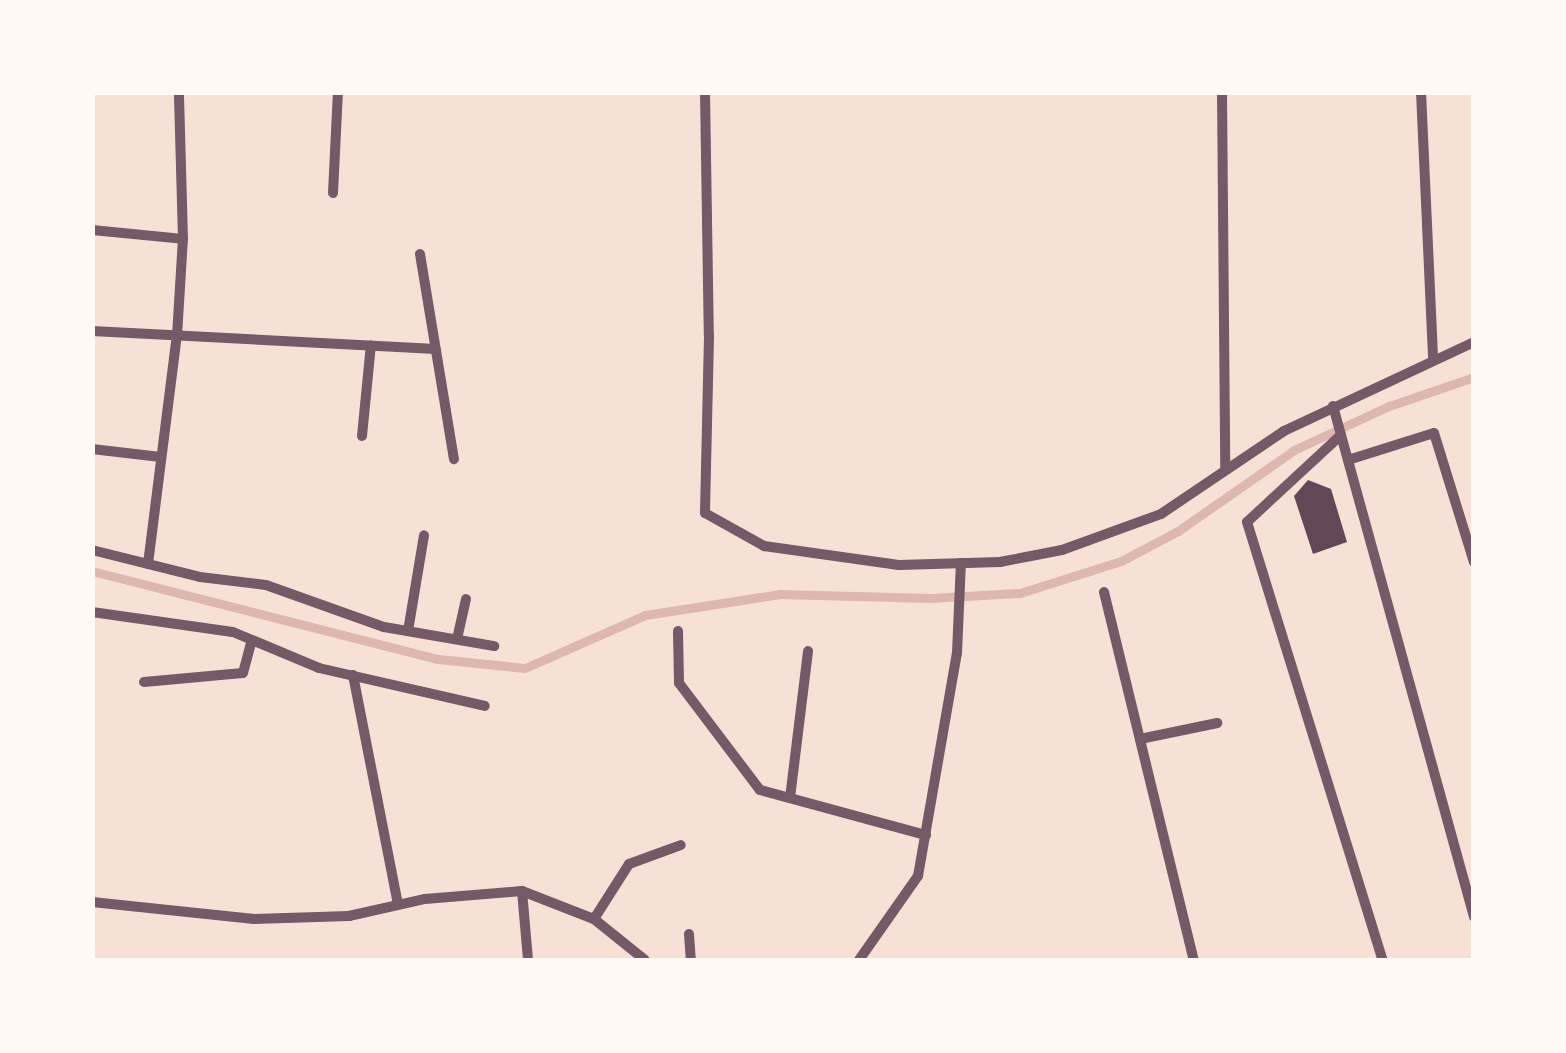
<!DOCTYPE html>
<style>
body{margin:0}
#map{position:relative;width:1566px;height:1053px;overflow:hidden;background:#f7e1d7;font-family:"Open Sans",sans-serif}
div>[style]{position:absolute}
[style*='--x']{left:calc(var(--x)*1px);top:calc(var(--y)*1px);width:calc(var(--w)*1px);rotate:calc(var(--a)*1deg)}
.stream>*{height:9px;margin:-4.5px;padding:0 4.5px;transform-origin:4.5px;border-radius:4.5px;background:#dcb8b0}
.building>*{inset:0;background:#644757}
.minor>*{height:10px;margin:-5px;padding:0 5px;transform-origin:5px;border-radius:5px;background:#755966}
span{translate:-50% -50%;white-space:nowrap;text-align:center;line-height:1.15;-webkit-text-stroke:10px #fffaf5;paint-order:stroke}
.frame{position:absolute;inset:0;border:95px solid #fffaf5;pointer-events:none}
</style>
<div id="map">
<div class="stream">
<i style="--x:92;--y:571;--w:357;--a:14.3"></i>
<i style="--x:438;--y:659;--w:87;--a:5.9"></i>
<i style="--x:525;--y:668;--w:131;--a:-23.8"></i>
<i style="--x:645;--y:615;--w:137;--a:-8.8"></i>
<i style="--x:780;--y:594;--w:150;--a:1.5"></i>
<i style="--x:930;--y:598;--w:90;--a:-3.2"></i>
<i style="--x:1020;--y:593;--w:106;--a:-17.6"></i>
<i style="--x:1121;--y:561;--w:64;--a:-27.8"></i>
<i style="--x:1178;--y:531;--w:141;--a:-34.9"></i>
<i style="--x:1294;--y:450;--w:105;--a:-24.9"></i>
<i style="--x:1389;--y:406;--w:90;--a:-18.8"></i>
</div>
<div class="building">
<i style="clip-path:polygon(1308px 480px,1331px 489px,1347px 542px,1313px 554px,1294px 496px)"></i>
</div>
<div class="minor">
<i style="--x:705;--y:92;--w:244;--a:89.1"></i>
<i style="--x:709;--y:336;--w:177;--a:91.3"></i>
<i style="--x:705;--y:513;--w:68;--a:29.2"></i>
<i style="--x:764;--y:546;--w:136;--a:8"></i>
<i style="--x:899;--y:565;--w:101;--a:-1.7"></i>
<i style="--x:1000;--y:562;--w:63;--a:-11"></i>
<i style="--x:1062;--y:550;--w:105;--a:-20"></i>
<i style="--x:1161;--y:514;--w:148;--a:-34"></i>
<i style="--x:1284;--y:431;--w:210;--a:-25.1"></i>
<i style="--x:1222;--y:92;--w:378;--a:89.5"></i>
<i style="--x:1421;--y:92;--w:265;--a:87.4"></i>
<i style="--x:333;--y:193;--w:101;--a:-87.2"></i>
<i style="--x:92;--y:230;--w:91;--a:5.6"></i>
<i style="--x:420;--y:254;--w:208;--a:80.6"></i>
<i style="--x:92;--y:331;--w:344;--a:3"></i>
<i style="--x:1333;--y:406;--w:530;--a:74.57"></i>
<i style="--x:1341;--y:435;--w:128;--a:137.2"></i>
<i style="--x:1247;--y:522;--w:459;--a:72.8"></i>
<i style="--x:362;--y:436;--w:91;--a:-84.4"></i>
<i style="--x:92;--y:449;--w:69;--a:6.6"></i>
<i style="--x:1348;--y:460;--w:90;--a:-17.4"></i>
<i style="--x:1434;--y:433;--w:135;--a:72.8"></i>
<i style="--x:92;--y:550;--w:111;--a:14"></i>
<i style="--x:200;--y:577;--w:66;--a:6.9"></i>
<i style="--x:266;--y:585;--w:125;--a:19.6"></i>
<i style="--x:384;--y:627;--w:112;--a:9.8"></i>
<i style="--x:148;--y:564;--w:230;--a:-82.8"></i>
<i style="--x:177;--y:336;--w:97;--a:-86.5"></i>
<i style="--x:183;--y:239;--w:147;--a:-91.6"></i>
<i style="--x:1104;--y:592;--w:379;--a:76.3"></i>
<i style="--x:92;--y:612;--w:142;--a:8.1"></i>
<i style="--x:233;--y:632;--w:93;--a:22.7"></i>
<i style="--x:319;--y:668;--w:170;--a:12.9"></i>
<i style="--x:408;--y:631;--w:97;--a:-80.5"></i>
<i style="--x:678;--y:631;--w:52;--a:88.9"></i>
<i style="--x:679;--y:683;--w:134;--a:52.9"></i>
<i style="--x:760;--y:790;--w:172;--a:15.2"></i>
<i style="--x:457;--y:639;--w:41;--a:-77.3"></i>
<i style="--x:353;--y:675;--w:234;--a:78.9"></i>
<i style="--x:144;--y:682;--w:99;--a:-5.2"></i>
<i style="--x:243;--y:673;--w:34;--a:-75"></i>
<i style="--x:1140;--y:739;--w:79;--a:-11.7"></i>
<i style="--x:790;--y:798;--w:148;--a:-83"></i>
<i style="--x:522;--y:891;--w:69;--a:85"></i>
<i style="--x:92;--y:902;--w:163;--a:6"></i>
<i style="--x:254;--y:919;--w:95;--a:-1.8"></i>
<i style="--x:349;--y:916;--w:78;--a:-12.6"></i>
<i style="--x:425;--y:899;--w:97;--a:-4.7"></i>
<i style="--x:522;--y:891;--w:77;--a:21.3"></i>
<i style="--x:594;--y:919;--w:65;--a:38.8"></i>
<i style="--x:594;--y:919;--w:65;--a:-57.5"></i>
<i style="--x:629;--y:864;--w:55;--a:-20.1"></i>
<i style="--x:689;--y:934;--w:26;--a:86"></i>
<i style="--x:859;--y:960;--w:103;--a:-54.9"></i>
<i style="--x:918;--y:876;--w:226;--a:-80.1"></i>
<i style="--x:957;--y:653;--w:90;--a:-87.5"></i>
</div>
<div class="frame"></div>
</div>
